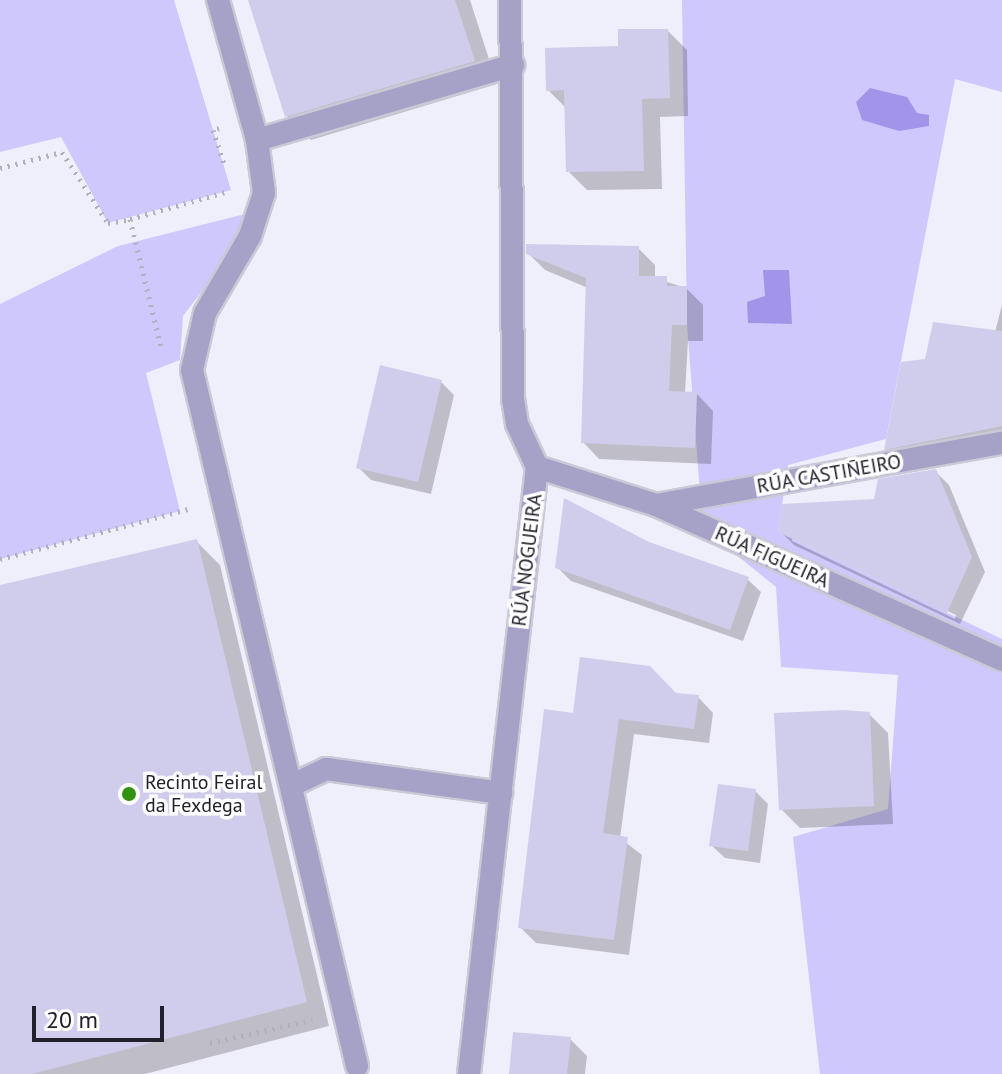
<!DOCTYPE html>
<meta charset="utf-8">
<style>
body{margin:0}
#map{position:relative;width:1002px;height:1074px;overflow:hidden;background:#efeefb;font-family:"PT Sans",sans-serif}
div>[style]{position:absolute}
[style*='--x']{left:calc(var(--x)*1px);top:calc(var(--y)*1px);width:calc(var(--w)*1px);rotate:calc(var(--a)*1deg)}
.green>*{inset:0;background:#cec8fc}
.water>*{inset:0;background:#a295e9}
.shadow>*{inset:0;background:#0003}
.building>*{inset:0;background:#d0cdec}
.path>*{height:5px;margin-top:-2.5px;transform-origin:0;background:repeating-linear-gradient(90deg,#b1b0bc 0 2px,transparent 0 8px)}
.roads{filter:drop-shadow(2px 0 #cac9d6) drop-shadow(-2px 0 #cac9d6) drop-shadow(0 2px #cac9d6) drop-shadow(0 -2px #cac9d6)}
.service>*{height:22px;margin:-11px;padding:0 11px;transform-origin:11px;border-radius:11px;background:#a5a1c7}
.minor>*{height:22px;margin:-11px;padding:0 11px;transform-origin:11px;border-radius:11px;background:#a5a1c7}
.dots>*{width:22px;height:22px;translate:-50% -50%;box-sizing:border-box;border:4px solid #fff;border-radius:50%}
span{translate:-50% -50%;white-space:nowrap;text-align:center;line-height:1.15;-webkit-text-stroke:7px #fff;paint-order:stroke}
.street-label{font-size:20px;color:#21202b}
.poi-label{font-size:20px;color:#21202b}
.left{translate:0 -50%;text-align:left}
.scale{position:absolute;left:32px;top:1006px;width:132px;height:36px;box-sizing:border-box;border:4px solid #21202b;border-top:0;padding-left:10px;font-size:24px;line-height:28px;white-space:nowrap;color:#21202b;-webkit-text-stroke:6px #fff;paint-order:stroke}
</style>
<div id="map">
<div class="green">
<i style="clip-path:polygon(0 0,174px 0,231px 190px,108px 223px,61px 137px,0 152px)"></i>
<i style="clip-path:polygon(682px 0,1002px 0,1002px 92px,955px 79px,886px 439px,788px 465px,778px 532px,1002px 639px,1002px 1074px,820px 1074px,793px 837px,888px 809px,898px 675px,781px 667px,776px 587px,695px 522px,700px 493px,687px 325px)"></i>
<i style="clip-path:polygon(245px 214px,234px 249px,183px 316px,180px 360px,146px 373px,180px 511px,0 559px,0 304px,118px 246px)"></i>
</div>
<div class="water">
<i style="clip-path:polygon(870px 88px,907px 97px,917px 113px,929px 115px,929px 126px,899px 131px,862px 120px,856px 102px)"></i>
<i style="clip-path:polygon(763px 270px,789px 270px,792px 324px,748px 323px,747px 302px,765px 296px)"></i>
</div>
<div class="shadow">
<i style="clip-path:polygon(250px 0,470px 0,497px 84px,311px 140px,287px 116px)"></i>
<i style="clip-path:polygon(668px 31px,687px 50px,688px 116px,660px 117px,662px 189px,587px 190px,568px 171px,567px 109px,548px 90px,620px 48px)"></i>
<i style="clip-path:polygon(638px 248px,655px 265px,655px 278px,686px 288px,703px 305px,703px 341px,688px 341px,685px 393px,697px 394px,713px 411px,711px 464px,599px 459px,583px 442px,588px 288px,545px 270px,528px 253px)"></i>
<i style="clip-path:polygon(1002px 305px,1002px 442px,899px 462px,886px 449px,927px 361px,995px 332px)"></i>
<i style="clip-path:polygon(441px 382px,454px 395px,431px 494px,371px 480px,358px 467px)"></i>
<i style="clip-path:polygon(evenodd,935px 471px,949px 485px,985px 572px,960px 624px,794px 545px,780px 531px,876px 501px,935px 471px,792px 536px,956px 615px,955px 619px,792px 541px,792px 536px)"></i>
<i style="clip-path:polygon(196px 541px,220px 565px,329px 1026px,145px 1074px,0 1074px,0 587px)"></i>
<i style="clip-path:polygon(648px 544px,747px 579px,761px 592px,743px 641px,571px 581px,557px 567px)"></i>
<i style="clip-path:polygon(676px 695px,698px 697px,713px 713px,709px 743px,634px 734px,620px 838px,642px 855px,629px 955px,536px 943px,520px 927px,575px 716px)"></i>
<i style="clip-path:polygon(869px 714px,888px 733px,893px 824px,800px 828px,781px 809px)"></i>
<i style="clip-path:polygon(755px 791px,768px 804px,760px 863px,725px 858px,711px 845px)"></i>
<i style="clip-path:polygon(570px 1039px,587px 1056px,585px 1074px,510px 1074px)"></i>
</div>
<div class="building">
<i style="clip-path:polygon(248px 0,455px 0,475px 61px,285px 117px)"></i>
<i style="clip-path:polygon(618px 29px,668px 29px,670px 98px,642px 99px,644px 171px,566px 172px,564px 90px,546px 91px,545px 48px,618px 46px)"></i>
<i style="clip-path:polygon(526px 244px,639px 246px,639px 276px,667px 276px,667px 286px,687px 286px,687px 325px,672px 325px,669px 391px,697px 392px,695px 448px,581px 443px,586px 278px,526px 254px)"></i>
<i style="clip-path:polygon(933px 322px,1002px 331px,1002px 426px,884px 450px,901px 362px,925px 359px)"></i>
<i style="clip-path:polygon(380px 365px,442px 380px,418px 482px,356px 468px)"></i>
<i style="clip-path:polygon(936px 469px,972px 557px,947px 613px,778px 532px,782px 504px,874px 499px,878px 479px)"></i>
<i style="clip-path:polygon(564px 498px,649px 542px,749px 577px,730px 630px,555px 568px)"></i>
<i style="clip-path:polygon(197px 539px,307px 1002px,32px 1074px,0 1074px,0 585px)"></i>
<i style="clip-path:polygon(580px 657px,650px 666px,676px 693px,699px 695px,694px 729px,619px 719px,603px 833px,628px 837px,614px 940px,518px 928px,544px 709px,573px 713px)"></i>
<i style="clip-path:polygon(844px 710px,870px 712px,874px 806px,779px 810px,774px 713px)"></i>
<i style="clip-path:polygon(718px 784px,756px 789px,748px 851px,709px 846px)"></i>
<i style="clip-path:polygon(513px 1032px,571px 1037px,567px 1074px,509px 1074px)"></i>
</div>
<div class="path">
<i style="--x:219;--y:128;--w:6;--a:162"></i>
<i style="--x:213;--y:130;--w:36;--a:72"></i>
<i style="--x:0;--y:168;--w:64;--a:-14.5"></i>
<i style="--x:62;--y:152;--w:85;--a:57.1"></i>
<i style="--x:108;--y:223;--w:22;--a:-10"></i>
<i style="--x:130;--y:219;--w:132;--a:76.4"></i>
<i style="--x:130;--y:219;--w:103;--a:-15.8"></i>
<i style="--x:0;--y:559;--w:199;--a:-14.9"></i>
<i style="--x:210;--y:1043;--w:105;--a:-12.7"></i>
</div>
<div class="roads">
<div class="service">
<i style="--x:292;--y:785;--w:38;--a:-25"></i>
<i style="--x:326;--y:769;--w:177;--a:7.8"></i>
<i style="--x:357;--y:1066;--w:715;--a:-103.34"></i>
<i style="--x:192;--y:370;--w:58;--a:-77.2"></i>
<i style="--x:205;--y:313;--w:89;--a:-59.7"></i>
<i style="--x:250;--y:236;--w:45;--a:-72"></i>
<i style="--x:264;--y:193;--w:53;--a:-97.5"></i>
<i style="--x:257;--y:140;--w:267;--a:-16.3"></i>
</div>
<div class="minor">
<i style="--x:218;--y:0;--w:145;--a:74.4"></i>
<i style="--x:537;--y:467;--w:125;--a:17.7"></i>
<i style="--x:656;--y:505;--w:379;--a:24.1"></i>
<i style="--x:656;--y:505;--w:352;--a:-10.2"></i>
<i style="--x:469;--y:1074;--w:611;--a:-83.61"></i>
<i style="--x:537;--y:467;--w:47;--a:-114.9"></i>
<i style="--x:517;--y:424;--w:25;--a:-99"></i>
<i style="--x:513;--y:399;--w:399;--a:-90.4"></i>
</div>
</div>
<div class="dots">
<i style="left:129px;top:794px;background:#30920f"></i>
</div>
<div class="street-label">
<span style="left:829px;top:474px;rotate:-10deg">RÚA CASTIÑEIRO</span>
<span style="left:772px;top:557px;rotate:24deg">RÚA FIGUEIRA</span>
<span style="left:527px;top:560px;rotate:-83deg">RÚA NOGUEIRA</span>
</div>
<div class="poi-label">
<span class="left" style="left:145px;top:794px">Recinto Feiral<br>da Fexdega</span>
</div>
<div class="scale">20 m</div>
</div>
